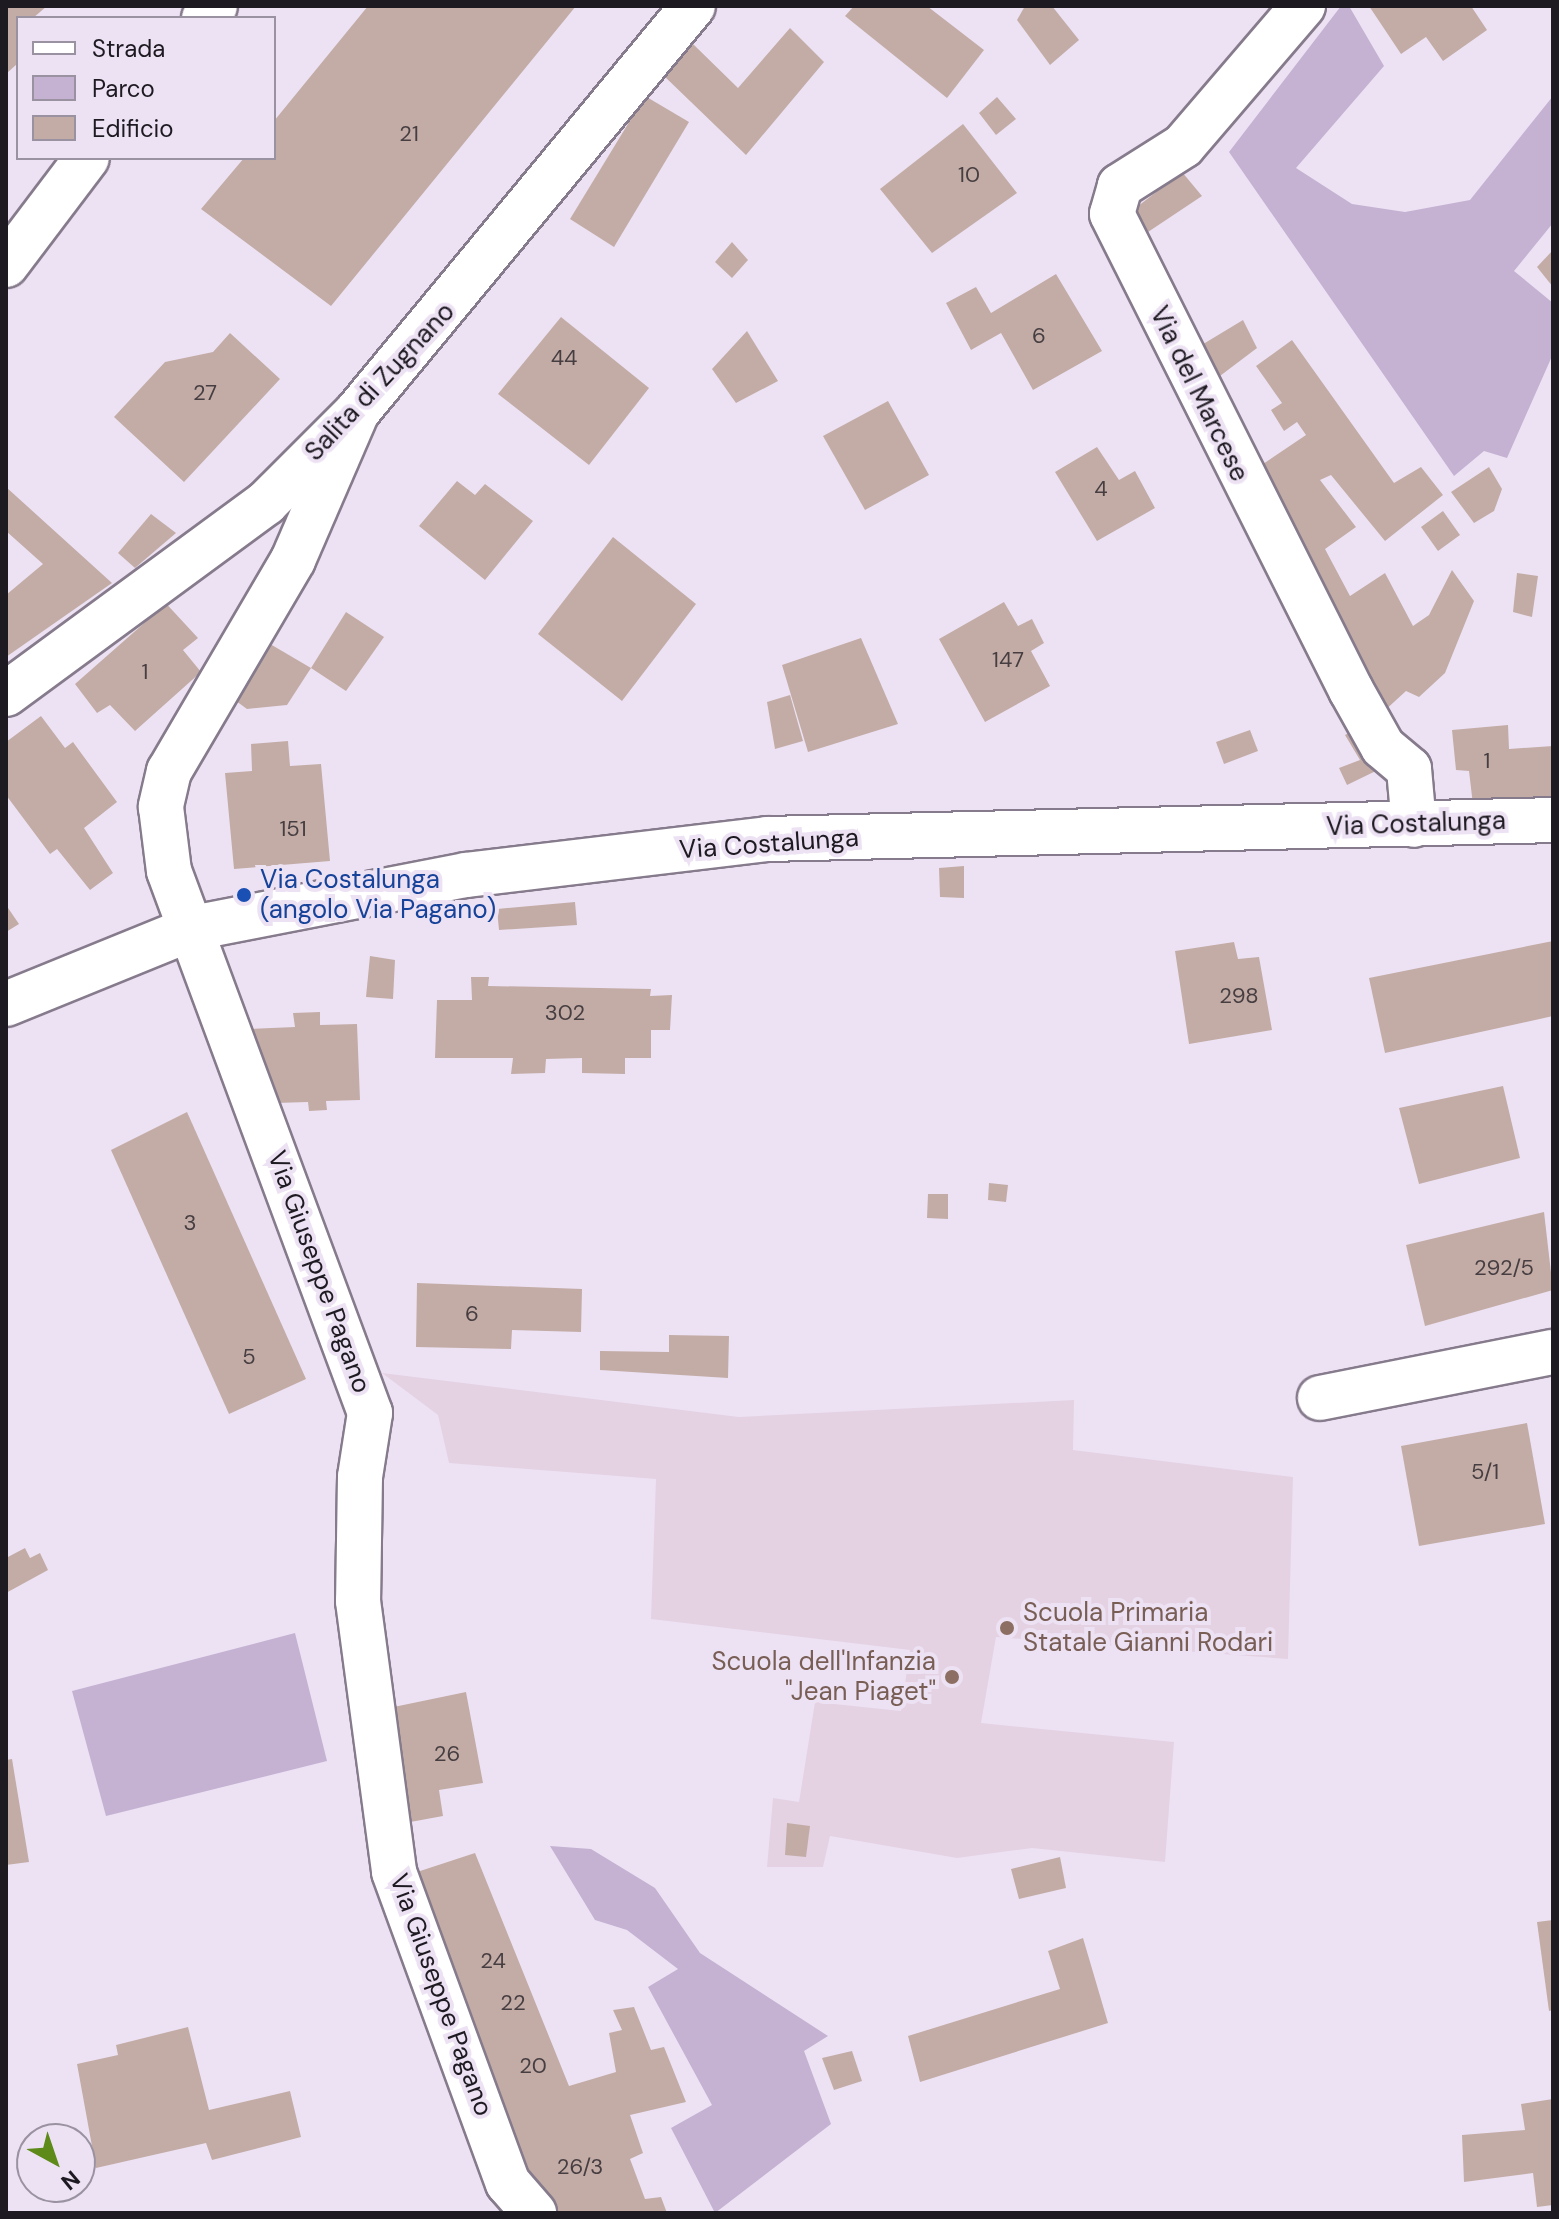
<!DOCTYPE html>
<style>
body{margin:0}
#map{position:relative;width:1559px;height:2219px;overflow:hidden;background:#ede2f4;font-family:"DM Sans",sans-serif}
div>[style]{position:absolute}
[style*='--x']{left:calc(var(--x)*1px);top:calc(var(--y)*1px);width:calc(var(--w)*1px);rotate:calc(var(--a)*1deg)}
.education>*{inset:0;background:#e4d2e3}
.green>*{inset:0;background:#c5b2d2}
.building>*{inset:0;background:#c3aca6}
.roads{filter:drop-shadow(2px 0 #867b8c) drop-shadow(-2px 0 #867b8c) drop-shadow(0 2px #867b8c) drop-shadow(0 -2px #867b8c)}
.minor>*{height:44px;margin:-22px;padding:0 22px;transform-origin:22px;border-radius:22px;background:#fff}
.tertiary>*{height:44px;margin:-22px;padding:0 22px;transform-origin:22px;border-radius:22px;background:#fff}
.dots>*{width:22px;height:22px;translate:-50% -50%;box-sizing:border-box;border:4px solid #ede2f4;border-radius:50%}
span{translate:-50% -50%;white-space:nowrap;text-align:center;line-height:1.15;-webkit-text-stroke:8px #ede2f4;paint-order:stroke}
.number-label{font-size:22px;color:#473e42}
.number-label span{-webkit-text-stroke-width:0}
.street-label{font-size:26px;color:#1e1a21}
.transit-label{font-size:26px;color:#164399}
.left{translate:0 -50%;text-align:left}
.education-label{font-size:26px;color:#785e54}
.right{translate:-100% -50%;text-align:right}
.frame{position:absolute;inset:0;border:8px solid #1e1a21;pointer-events:none}
.legend{position:absolute;left:16px;top:16px;width:260px;height:144px;box-sizing:border-box;background:#ede2f4;border:2px solid #9a92a0;margin:0;padding:10px 14px;list-style:none;font-size:24px;color:#1e1a21}
.legend li{display:flex;align-items:center;gap:16px;height:40px}
.legend b{width:40px;border:2px solid #9a92a0}
.north{position:absolute;left:16px;top:2123px;width:80px;height:80px;box-sizing:border-box;background:#ede2f4;border:2px solid #9a92a0;border-radius:50%;rotate:140deg;font-size:22px;font-weight:700;line-height:32px;text-align:center;color:#1e1a21}
.north::after{content:'';display:block;margin:auto;width:28px;height:36px;background:#5e8a19;clip-path:polygon(50% 0,100% 100%,50% 72%,0 100%)}
</style>
<div id="map">
<div class="education">
<i style="clip-path:polygon(382px 1373px,739px 1417px,1074px 1400px,1073px 1450px,1293px 1477px,1288px 1659px,996px 1637px,981px 1723px,1174px 1742px,1165px 1862px,1032px 1848px,957px 1858px,830px 1836px,823px 1867px,767px 1867px,773px 1798px,799px 1802px,815px 1702px,901px 1711px,910px 1650px,651px 1619px,656px 1479px,449px 1463px,438px 1415px)"></i>
</div>
<div class="green">
<i style="clip-path:polygon(1341px 6px,1349px 6px,1384px 66px,1296px 168px,1352px 204px,1405px 212px,1470px 200px,1553px 96px,1553px 223px,1514px 271px,1553px 303px,1553px 354px,1507px 458px,1484px 451px,1454px 476px,1229px 152px)"></i>
<i style="clip-path:polygon(295px 1633px,327px 1761px,106px 1816px,72px 1691px)"></i>
<i style="clip-path:polygon(550px 1846px,591px 1849px,655px 1888px,700px 1953px,828px 2036px,804px 2051px,831px 2124px,715px 2213px,671px 2128px,712px 2105px,648px 1987px,678px 1969px,627px 1930px,595px 1920px)"></i>
</div>
<div class="building">
<i style="clip-path:polygon(6px 6px,47px 6px,33px 18px,18px 18px,18px 63px,6px 74px)"></i>
<i style="clip-path:polygon(368px 6px,576px 6px,331px 306px,201px 209px,244px 158px,274px 158px,274px 121px)"></i>
<i style="clip-path:polygon(854px 6px,927px 6px,984px 50px,947px 98px,845px 16px)"></i>
<i style="clip-path:polygon(1025px 6px,1052px 6px,1079px 40px,1050px 65px,1017px 20px)"></i>
<i style="clip-path:polygon(1369px 6px,1471px 6px,1487px 30px,1443px 61px,1426px 37px,1401px 54px)"></i>
<i style="clip-path:polygon(790px 28px,824px 62px,746px 155px,663px 75px,693px 44px,738px 88px)"></i>
<i style="clip-path:polygon(645px 96px,689px 122px,614px 247px,570px 219px)"></i>
<i style="clip-path:polygon(997px 97px,1016px 119px,996px 135px,979px 113px)"></i>
<i style="clip-path:polygon(963px 124px,1017px 193px,932px 253px,880px 189px)"></i>
<i style="clip-path:polygon(1182px 172px,1202px 196px,1142px 236px,1133px 210px)"></i>
<i style="clip-path:polygon(732px 242px,748px 260px,732px 278px,715px 262px)"></i>
<i style="clip-path:polygon(1553px 250px,1553px 287px,1537px 267px)"></i>
<i style="clip-path:polygon(1056px 274px,1102px 351px,1033px 390px,1001px 333px,971px 350px,946px 303px,976px 287px,991px 313px)"></i>
<i style="clip-path:polygon(561px 317px,649px 388px,589px 465px,498px 394px)"></i>
<i style="clip-path:polygon(1243px 320px,1257px 348px,1212px 382px,1195px 349px)"></i>
<i style="clip-path:polygon(747px 331px,778px 381px,736px 403px,712px 369px)"></i>
<i style="clip-path:polygon(230px 333px,280px 379px,184px 482px,114px 417px,165px 362px,213px 352px)"></i>
<i style="clip-path:polygon(1292px 340px,1394px 483px,1421px 467px,1443px 495px,1385px 541px,1331px 475px,1320px 480px,1356px 527px,1325px 549px,1350px 596px,1385px 573px,1413px 626px,1429px 615px,1452px 570px,1474px 601px,1445px 673px,1419px 697px,1406px 691px,1382px 713px,1257px 468px,1306px 435px,1297px 422px,1284px 431px,1271px 410px,1282px 403px,1256px 366px)"></i>
<i style="clip-path:polygon(888px 401px,929px 475px,865px 510px,823px 436px)"></i>
<i style="clip-path:polygon(1097px 447px,1119px 480px,1135px 471px,1155px 508px,1097px 541px,1055px 472px)"></i>
<i style="clip-path:polygon(1489px 467px,1502px 489px,1494px 511px,1474px 523px,1451px 492px)"></i>
<i style="clip-path:polygon(457px 481px,475px 495px,485px 484px,533px 521px,485px 580px,419px 526px)"></i>
<i style="clip-path:polygon(6px 487px,112px 583px,6px 657px,6px 595px,43px 564px,6px 531px)"></i>
<i style="clip-path:polygon(1443px 511px,1460px 535px,1438px 551px,1421px 527px)"></i>
<i style="clip-path:polygon(151px 514px,176px 533px,135px 568px,118px 553px)"></i>
<i style="clip-path:polygon(613px 537px,696px 604px,622px 701px,538px 634px)"></i>
<i style="clip-path:polygon(1517px 573px,1538px 576px,1532px 617px,1513px 612px)"></i>
<i style="clip-path:polygon(161px 598px,198px 638px,183px 650px,201px 672px,135px 731px,110px 705px,97px 713px,75px 684px,150px 618px,143px 610px)"></i>
<i style="clip-path:polygon(1004px 602px,1018px 626px,1032px 619px,1044px 643px,1031px 651px,1050px 686px,985px 722px,939px 639px)"></i>
<i style="clip-path:polygon(346px 612px,384px 637px,346px 691px,311px 668px)"></i>
<i style="clip-path:polygon(861px 638px,898px 724px,808px 752px,782px 665px)"></i>
<i style="clip-path:polygon(265px 641px,311px 668px,287px 705px,247px 709px,232px 698px)"></i>
<i style="clip-path:polygon(790px 695px,803px 741px,775px 749px,767px 702px)"></i>
<i style="clip-path:polygon(41px 716px,65px 748px,73px 742px,117px 802px,84px 828px,113px 873px,90px 890px,57px 849px,50px 854px,6px 795px,6px 742px)"></i>
<i style="clip-path:polygon(1508px 725px,1509px 749px,1553px 746px,1553px 801px,1473px 805px,1469px 771px,1456px 770px,1452px 730px)"></i>
<i style="clip-path:polygon(1361px 726px,1384px 767px,1347px 785px,1339px 768px,1360px 760px,1345px 735px)"></i>
<i style="clip-path:polygon(1250px 730px,1258px 751px,1224px 764px,1216px 742px)"></i>
<i style="clip-path:polygon(288px 741px,290px 766px,321px 764px,330px 861px,234px 869px,225px 773px,252px 771px,251px 744px)"></i>
<i style="clip-path:polygon(964px 866px,964px 898px,940px 897px,939px 868px)"></i>
<i style="clip-path:polygon(575px 902px,577px 925px,499px 930px,497px 909px)"></i>
<i style="clip-path:polygon(6px 905px,19px 924px,6px 932px)"></i>
<i style="clip-path:polygon(1553px 941px,1553px 1016px,1385px 1053px,1369px 978px)"></i>
<i style="clip-path:polygon(1234px 942px,1238px 959px,1259px 957px,1272px 1030px,1189px 1044px,1175px 951px)"></i>
<i style="clip-path:polygon(370px 956px,395px 960px,393px 999px,366px 997px)"></i>
<i style="clip-path:polygon(471px 977px,489px 977px,488px 986px,651px 989px,650px 996px,672px 995px,670px 1030px,651px 1030px,651px 1058px,625px 1058px,625px 1074px,582px 1073px,582px 1058px,546px 1059px,545px 1073px,511px 1074px,513px 1058px,435px 1058px,437px 1000px,472px 1000px)"></i>
<i style="clip-path:polygon(320px 1012px,320px 1025px,357px 1024px,360px 1100px,326px 1101px,327px 1110px,309px 1111px,308px 1102px,276px 1103px,250px 1029px,295px 1027px,293px 1013px)"></i>
<i style="clip-path:polygon(1503px 1086px,1520px 1158px,1419px 1184px,1399px 1108px)"></i>
<i style="clip-path:polygon(187px 1112px,306px 1379px,229px 1414px,111px 1150px)"></i>
<i style="clip-path:polygon(989px 1183px,1008px 1185px,1006px 1202px,988px 1200px)"></i>
<i style="clip-path:polygon(928px 1194px,948px 1194px,948px 1219px,927px 1218px)"></i>
<i style="clip-path:polygon(1544px 1212px,1553px 1290px,1425px 1326px,1406px 1245px)"></i>
<i style="clip-path:polygon(417px 1283px,582px 1289px,581px 1332px,512px 1330px,511px 1349px,416px 1347px)"></i>
<i style="clip-path:polygon(669px 1335px,729px 1336px,728px 1378px,600px 1370px,600px 1351px,669px 1352px)"></i>
<i style="clip-path:polygon(1527px 1423px,1545px 1524px,1419px 1546px,1401px 1446px)"></i>
<i style="clip-path:polygon(25px 1548px,30px 1558px,40px 1553px,48px 1570px,6px 1593px,6px 1558px)"></i>
<i style="clip-path:polygon(466px 1692px,483px 1783px,439px 1790px,443px 1816px,405px 1823px,384px 1709px)"></i>
<i style="clip-path:polygon(12px 1759px,29px 1862px,6px 1865px,6px 1760px)"></i>
<i style="clip-path:polygon(787px 1823px,810px 1826px,806px 1857px,785px 1855px)"></i>
<i style="clip-path:polygon(475px 1853px,569px 2086px,616px 2072px,609px 2033px,622px 2030px,613px 2010px,634px 2007px,651px 2050px,664px 2047px,686px 2102px,630px 2115px,643px 2153px,630px 2159px,645px 2199px,661px 2197px,667px 2213px,559px 2213px,535px 2188px,414px 1873px)"></i>
<i style="clip-path:polygon(1060px 1857px,1066px 1888px,1019px 1899px,1011px 1869px)"></i>
<i style="clip-path:polygon(1553px 1920px,1553px 2010px,1549px 2011px,1537px 1922px)"></i>
<i style="clip-path:polygon(1083px 1938px,1108px 2023px,920px 2082px,908px 2036px,1060px 1989px,1048px 1951px)"></i>
<i style="clip-path:polygon(188px 2027px,209px 2110px,290px 2091px,301px 2137px,212px 2160px,206px 2143px,96px 2168px,77px 2064px,118px 2055px,116px 2045px)"></i>
<i style="clip-path:polygon(852px 2051px,862px 2081px,834px 2090px,822px 2058px)"></i>
<i style="clip-path:polygon(1553px 2099px,1553px 2205px,1537px 2207px,1533px 2173px,1464px 2182px,1462px 2135px,1525px 2130px,1521px 2104px)"></i>
</div>
<div class="roads">
<div class="minor">
<i style="--x:1303;--y:6;--w:184;--a:130.6"></i>
<i style="--x:1183;--y:146;--w:75;--a:147.6"></i>
<i style="--x:1120;--y:186;--w:29;--a:106"></i>
<i style="--x:1112;--y:214;--w:533;--a:63.34"></i>
<i style="--x:1351;--y:690;--w:65;--a:60.7"></i>
<i style="--x:1383;--y:747;--w:34;--a:40"></i>
<i style="--x:1409;--y:769;--w:56;--a:84.9"></i>
<i style="--x:204;--y:18;--w:16;--a:-47"></i>
<i style="--x:6;--y:265;--w:134;--a:-52.9"></i>
<i style="--x:357;--y:412;--w:161;--a:113.4"></i>
<i style="--x:293;--y:560;--w:245;--a:120.4"></i>
<i style="--x:169;--y:771;--w:37;--a:103"></i>
<i style="--x:161;--y:807;--w:64;--a:82.9"></i>
<i style="--x:169;--y:871;--w:578;--a:69.65"></i>
<i style="--x:370;--y:1413;--w:65;--a:98.9"></i>
<i style="--x:360;--y:1477;--w:124;--a:90.9"></i>
<i style="--x:358;--y:1601;--w:273;--a:82.4"></i>
<i style="--x:394;--y:1872;--w:331;--a:69.9"></i>
<i style="--x:508;--y:2183;--w:40;--a:49"></i>
<i style="--x:6;--y:694;--w:323;--a:-36.3"></i>
<i style="--x:266;--y:503;--w:129;--a:-45"></i>
<i style="--x:357;--y:412;--w:527;--a:-50.39"></i>
<i style="--x:1320;--y:1398;--w:237;--a:-11.2"></i>
</div>
<div class="tertiary">
<i style="--x:6;--y:1004;--w:202;--a:-22.1"></i>
<i style="--x:193;--y:928;--w:278;--a:-11"></i>
<i style="--x:466;--y:875;--w:303;--a:-6.8"></i>
<i style="--x:767;--y:839;--w:786;--a:-1.38"></i>
</div>
</div>
<div class="dots">
<i style="left:244px;top:895px;background:#1a4fb4"></i>
<i style="left:1007px;top:1628px;background:#8d6e63"></i>
<i style="left:952px;top:1677px;background:#8d6e63"></i>
</div>
<div class="number-label">
<span style="left:409px;top:134px">21</span>
<span style="left:969px;top:175px">10</span>
<span style="left:1039px;top:336px">6</span>
<span style="left:564px;top:358px">44</span>
<span style="left:205px;top:393px">27</span>
<span style="left:1101px;top:489px">4</span>
<span style="left:1008px;top:660px">147</span>
<span style="left:145px;top:672px">1</span>
<span style="left:1487px;top:761px">1</span>
<span style="left:293px;top:829px">151</span>
<span style="left:1239px;top:996px">298</span>
<span style="left:565px;top:1013px">302</span>
<span style="left:190px;top:1223px">3</span>
<span style="left:1504px;top:1268px">292/5</span>
<span style="left:472px;top:1314px">6</span>
<span style="left:249px;top:1357px">5</span>
<span style="left:1485px;top:1472px">5/1</span>
<span style="left:447px;top:1754px">26</span>
<span style="left:493px;top:1961px">24</span>
<span style="left:513px;top:2003px">22</span>
<span style="left:533px;top:2066px">20</span>
<span style="left:580px;top:2167px">26/3</span>
</div>
<div class="street-label">
<span style="left:380px;top:382px;rotate:-47deg">Salita di Zugnano</span>
<span style="left:1199px;top:394px;rotate:64deg">Via del Marcese</span>
<span style="left:1416px;top:824px;rotate:-2deg">Via Costalunga</span>
<span style="left:769px;top:844px;rotate:-4deg">Via Costalunga</span>
<span style="left:319px;top:1272px;rotate:70deg">Via Giuseppe Pagano</span>
<span style="left:441px;top:1995px;rotate:70deg">Via Giuseppe Pagano</span>
</div>
<div class="transit-label">
<span class="left" style="left:260px;top:895px">Via Costalunga<br>(angolo Via Pagano)</span>
</div>
<div class="education-label">
<span class="left" style="left:1023px;top:1628px">Scuola Primaria<br>Statale Gianni Rodari</span>
<span class="right" style="left:936px;top:1677px">Scuola dell'Infanzia<br>"Jean Piaget"</span>
</div>
<div class="frame"></div>
<ul class="legend">
<li><b style="height:10px;background:#fff"></b>Strada</li>
<li><b style="height:22px;background:#c5b2d2"></b>Parco</li>
<li><b style="height:22px;background:#c3aca6"></b>Edificio</li>
</ul>
<div class="north">N</div>
</div>
